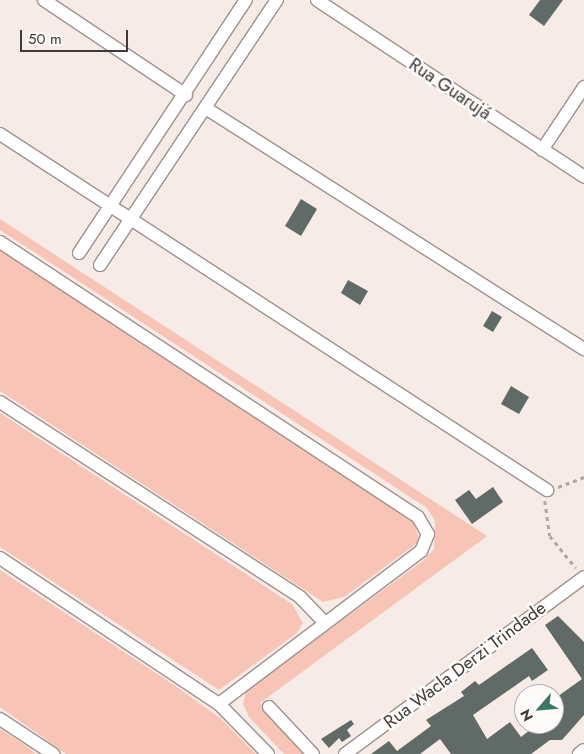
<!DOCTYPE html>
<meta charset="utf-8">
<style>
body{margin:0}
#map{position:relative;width:584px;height:754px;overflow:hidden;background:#f7ebe8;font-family:Jost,sans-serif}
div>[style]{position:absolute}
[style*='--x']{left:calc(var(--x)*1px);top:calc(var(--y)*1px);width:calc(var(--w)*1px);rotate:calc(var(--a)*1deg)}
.green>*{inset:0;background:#f7c4b6}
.building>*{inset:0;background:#606b67}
.path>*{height:2.5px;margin-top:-1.25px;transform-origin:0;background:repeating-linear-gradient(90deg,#afa6a4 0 4px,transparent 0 8px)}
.roads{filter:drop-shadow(1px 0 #9d928f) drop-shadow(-1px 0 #9d928f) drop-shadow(0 1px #9d928f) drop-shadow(0 -1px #9d928f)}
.street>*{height:12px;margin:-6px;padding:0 6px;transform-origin:6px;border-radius:6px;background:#fff}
span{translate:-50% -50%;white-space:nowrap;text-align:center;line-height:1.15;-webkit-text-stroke:5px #fdfbfa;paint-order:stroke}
.street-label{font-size:18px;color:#3f3a39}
.north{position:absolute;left:514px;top:684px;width:50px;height:50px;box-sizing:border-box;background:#fdfbfa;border:1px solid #b1aead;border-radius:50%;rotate:243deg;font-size:14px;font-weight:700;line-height:20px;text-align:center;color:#3f3a39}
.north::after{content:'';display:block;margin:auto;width:18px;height:22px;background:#397866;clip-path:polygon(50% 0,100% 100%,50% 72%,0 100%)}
.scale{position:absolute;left:20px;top:30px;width:108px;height:22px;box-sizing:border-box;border:2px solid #3f3a39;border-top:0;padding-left:6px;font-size:15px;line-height:18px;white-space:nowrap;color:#3f3a39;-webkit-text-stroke:4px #fdfbfa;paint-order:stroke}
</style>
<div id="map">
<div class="green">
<i style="clip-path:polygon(0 219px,487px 536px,260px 703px,304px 754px,284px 754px,249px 717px,243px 704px,246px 691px,424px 560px,434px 549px,435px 521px,427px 508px,0 230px)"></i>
<i style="clip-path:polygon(0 248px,413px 520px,420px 541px,344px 597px,323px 602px,0 391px)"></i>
<i style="clip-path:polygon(0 413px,292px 604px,303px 623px,297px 633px,219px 690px,0 547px)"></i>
<i style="clip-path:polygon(0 570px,174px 685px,220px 718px,256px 754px,66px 754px,0 707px)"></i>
<i style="clip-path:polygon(0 729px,25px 745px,36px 754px,0 754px)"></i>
</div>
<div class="building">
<i style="clip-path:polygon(540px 0,563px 0,544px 26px,529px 15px)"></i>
<i style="clip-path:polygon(301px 199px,317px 209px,301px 236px,285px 226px)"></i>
<i style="clip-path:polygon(348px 280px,368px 291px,360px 305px,341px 293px)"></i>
<i style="clip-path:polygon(492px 311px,502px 317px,493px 332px,483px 326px)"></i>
<i style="clip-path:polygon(511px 386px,529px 397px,519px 414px,501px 404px)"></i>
<i style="clip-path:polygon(493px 487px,503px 502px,472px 524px,455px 500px,469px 490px,476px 499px)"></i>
<i style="clip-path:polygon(558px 616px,584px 642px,584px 715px,562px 740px,550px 740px,531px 754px,451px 754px,440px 739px,420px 754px,371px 754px,389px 741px,397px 751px,431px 726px,426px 720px,464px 696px,461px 692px,475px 681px,479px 685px,532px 648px,548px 670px,532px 681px,529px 676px,473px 715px,487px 739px,510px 722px,521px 737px,538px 724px,554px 724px,554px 699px,582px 679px,545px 625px)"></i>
<i style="clip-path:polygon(351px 720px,354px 724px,347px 730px,351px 736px,342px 742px,339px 738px,329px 748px,321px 739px)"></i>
</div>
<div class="path">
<i style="--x:558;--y:487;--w:28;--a:-21"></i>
<i style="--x:545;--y:501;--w:35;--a:82"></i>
<i style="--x:550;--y:536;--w:41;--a:50.9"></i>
</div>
<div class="roads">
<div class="street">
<i style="--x:44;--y:0;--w:171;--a:33.8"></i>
<i style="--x:317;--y:0;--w:320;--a:33.5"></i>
<i style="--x:207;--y:109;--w:447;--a:32.5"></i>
<i style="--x:0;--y:134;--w:653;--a:33.06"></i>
<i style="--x:542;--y:150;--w:76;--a:-56.3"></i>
<i style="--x:0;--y:242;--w:500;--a:33.34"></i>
<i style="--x:418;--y:517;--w:20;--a:60"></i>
<i style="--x:428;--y:534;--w:18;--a:112"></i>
<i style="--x:421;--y:551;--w:253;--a:142.9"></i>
<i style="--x:79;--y:253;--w:303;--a:-56.6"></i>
<i style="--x:100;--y:265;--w:319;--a:-56.3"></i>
<i style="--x:0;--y:402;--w:358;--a:33"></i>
<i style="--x:300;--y:597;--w:33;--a:46"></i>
<i style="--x:0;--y:558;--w:263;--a:33.7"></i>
<i style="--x:219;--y:704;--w:70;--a:45.6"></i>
<i style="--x:269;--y:707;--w:64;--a:46.9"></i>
<i style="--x:0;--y:719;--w:64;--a:33.4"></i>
<i style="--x:345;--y:754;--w:297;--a:-36.5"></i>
<i style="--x:579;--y:754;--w:6;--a:-39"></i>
</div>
</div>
<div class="street-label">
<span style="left:450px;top:89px;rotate:34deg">Rua Guarujá</span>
<span style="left:465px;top:665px;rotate:-37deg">Rua Wacla Derzi Trindade</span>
</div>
<div class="north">N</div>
<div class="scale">50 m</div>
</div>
